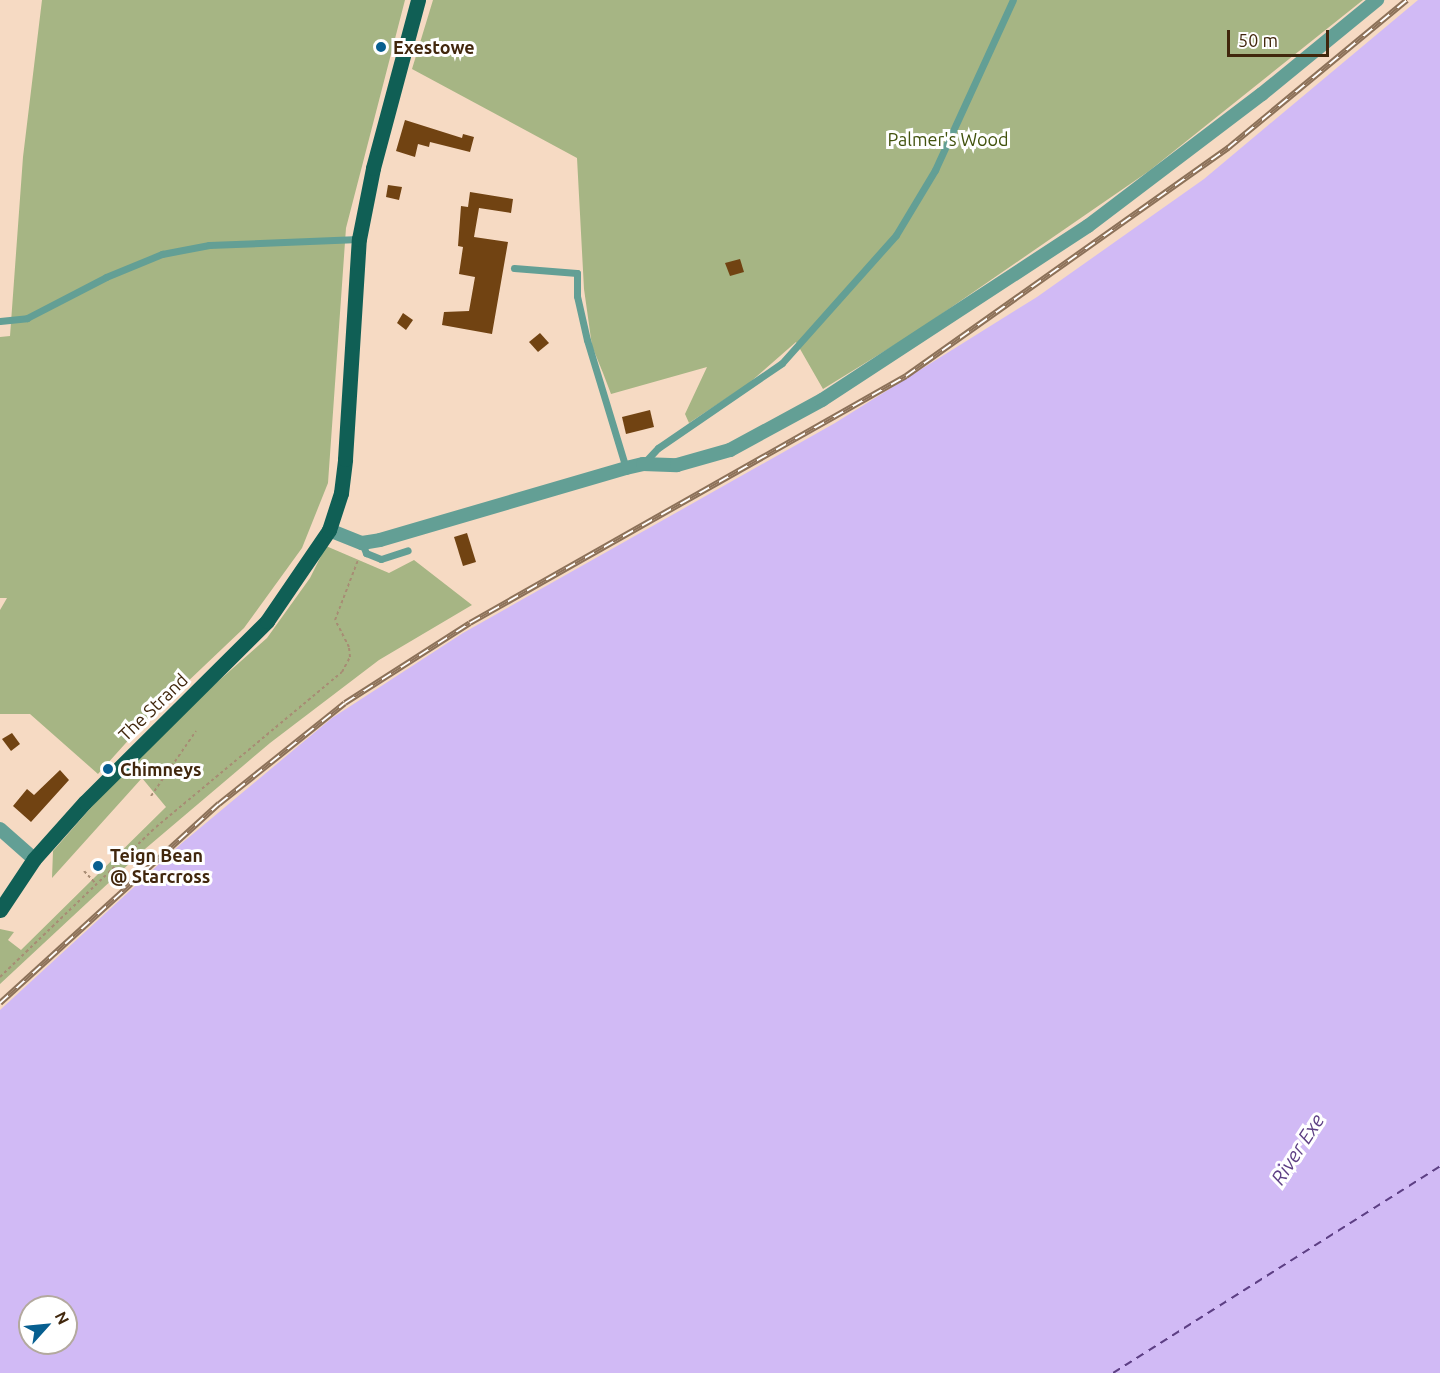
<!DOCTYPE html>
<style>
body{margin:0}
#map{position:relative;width:1440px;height:1373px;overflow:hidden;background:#f6dac3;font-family:Ubuntu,sans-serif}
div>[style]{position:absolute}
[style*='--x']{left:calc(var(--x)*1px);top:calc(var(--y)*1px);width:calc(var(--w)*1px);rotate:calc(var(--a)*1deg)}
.green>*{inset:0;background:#a6b584}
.water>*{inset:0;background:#d1baf5}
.ferry>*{height:1.5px;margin-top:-0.75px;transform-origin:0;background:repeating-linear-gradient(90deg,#5d3f84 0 8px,transparent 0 14px)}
.building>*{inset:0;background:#714312}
.path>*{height:2px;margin-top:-1px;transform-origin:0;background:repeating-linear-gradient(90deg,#a78c74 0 3px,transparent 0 6px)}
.service>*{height:7px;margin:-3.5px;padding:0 3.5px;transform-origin:3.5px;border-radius:3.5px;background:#639f95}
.minor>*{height:14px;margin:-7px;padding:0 7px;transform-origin:7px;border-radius:7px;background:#639f95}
.primary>*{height:15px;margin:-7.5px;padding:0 7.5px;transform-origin:7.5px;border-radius:7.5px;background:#105f55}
.rail>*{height:6px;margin-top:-3px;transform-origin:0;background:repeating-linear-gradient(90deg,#fff 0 11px,#8c7159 0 22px);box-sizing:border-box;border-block:2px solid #8c7159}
.dots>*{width:16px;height:16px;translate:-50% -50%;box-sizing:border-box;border:3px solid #fff;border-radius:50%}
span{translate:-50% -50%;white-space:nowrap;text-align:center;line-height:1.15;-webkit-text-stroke:6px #fff;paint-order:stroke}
.poi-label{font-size:18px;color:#41270d;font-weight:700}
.left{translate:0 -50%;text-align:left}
.park-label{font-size:18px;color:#43530f}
.street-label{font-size:18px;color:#41270d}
.water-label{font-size:20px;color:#5d3f84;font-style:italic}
.north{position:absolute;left:18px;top:1295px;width:60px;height:60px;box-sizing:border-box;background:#fff;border:2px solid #b3a99e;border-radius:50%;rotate:63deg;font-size:16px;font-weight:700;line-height:24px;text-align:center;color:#41270d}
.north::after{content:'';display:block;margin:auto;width:21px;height:27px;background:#075f90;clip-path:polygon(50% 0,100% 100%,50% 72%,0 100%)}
.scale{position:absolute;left:1227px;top:30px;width:102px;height:27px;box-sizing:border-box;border:3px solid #41270d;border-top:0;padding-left:8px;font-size:18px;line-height:21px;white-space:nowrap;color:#41270d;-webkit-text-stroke:4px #fff;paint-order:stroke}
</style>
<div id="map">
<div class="green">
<i style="clip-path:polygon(42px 0,405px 0,346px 228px,328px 483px,302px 548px,244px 628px,142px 725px,98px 774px,30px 714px,0 714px,0 610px,7px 598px,0 598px,0 337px,10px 336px,23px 157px)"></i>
<i style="clip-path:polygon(433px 0,1363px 0,1149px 171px,914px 333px,823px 389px,796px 342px,748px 384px,689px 423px,685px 414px,707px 367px,611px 394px,603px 373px,592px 346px,584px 289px,577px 158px,412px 69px)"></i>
<i style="clip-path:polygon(326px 546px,389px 573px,414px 560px,472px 605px,379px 660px,270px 743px,145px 849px,0 984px,0 929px,14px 932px,8px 940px,21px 950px,166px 807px,142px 778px,52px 878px,53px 851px,145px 746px,267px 638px,310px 578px)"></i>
</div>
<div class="water">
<i style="clip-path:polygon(evenodd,1418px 0,1440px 0,1440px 1373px,0 1373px,0 1010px,182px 843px,332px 718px,463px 633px,835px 423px,1037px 297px,1204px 179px,1418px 0,30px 1307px,66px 1307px,66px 1343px,30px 1343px,30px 1307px)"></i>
</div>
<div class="ferry">
<i style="--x:1113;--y:1373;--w:387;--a:-32.3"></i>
</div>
<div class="building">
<i style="clip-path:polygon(405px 120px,462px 138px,463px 134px,474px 137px,470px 152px,430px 142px,429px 147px,418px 144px,415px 157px,396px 151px)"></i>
<i style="clip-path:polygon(388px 185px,402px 187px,399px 200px,386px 197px)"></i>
<i style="clip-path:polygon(470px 192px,513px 199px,511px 213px,479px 208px,474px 237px,508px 242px,492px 334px,442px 325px,444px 312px,469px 311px,475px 277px,459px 274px,463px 247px,458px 246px,461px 206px,468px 207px)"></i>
<i style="clip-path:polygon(740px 259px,744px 272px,730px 276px,725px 263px)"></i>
<i style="clip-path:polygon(403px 313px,413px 320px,406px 330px,397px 323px)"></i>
<i style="clip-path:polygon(540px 333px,549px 343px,538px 352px,529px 342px)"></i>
<i style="clip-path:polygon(650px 410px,654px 427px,626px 434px,622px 417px)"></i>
<i style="clip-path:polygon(467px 533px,476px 562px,463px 566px,454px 537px)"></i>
<i style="clip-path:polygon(12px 733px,20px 744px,11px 751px,2px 739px)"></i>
<i style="clip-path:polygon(60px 770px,69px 780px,31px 822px,13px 806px,27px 789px,34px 795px)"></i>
</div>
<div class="path">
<i style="--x:151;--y:796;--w:79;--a:-55.3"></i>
<i style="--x:84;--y:871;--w:18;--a:47"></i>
<i style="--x:0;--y:977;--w:216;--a:-43.9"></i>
<i style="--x:156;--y:827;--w:242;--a:-39.8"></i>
<i style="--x:342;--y:672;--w:17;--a:-62"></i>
<i style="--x:350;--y:657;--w:10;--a:-96"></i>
<i style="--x:349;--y:647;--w:30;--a:-117"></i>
<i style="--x:335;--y:620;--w:64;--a:-69"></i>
</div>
<div class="service">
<i style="--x:514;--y:268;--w:63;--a:4.5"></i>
<i style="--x:577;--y:273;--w:23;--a:90"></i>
<i style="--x:577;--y:296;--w:45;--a:77.2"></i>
<i style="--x:587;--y:340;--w:134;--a:73.1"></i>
<i style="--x:0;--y:321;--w:27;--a:-6"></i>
<i style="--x:27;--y:318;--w:89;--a:-27.4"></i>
<i style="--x:106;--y:277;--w:61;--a:-22.3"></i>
<i style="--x:162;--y:254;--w:48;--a:-10.8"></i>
<i style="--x:209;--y:245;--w:150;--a:-2.3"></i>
<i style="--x:643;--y:464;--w:22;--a:-47"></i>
<i style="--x:658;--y:448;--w:150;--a:-34.4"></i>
<i style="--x:782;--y:363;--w:171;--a:-48.3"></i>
<i style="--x:896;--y:235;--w:76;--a:-59"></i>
<i style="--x:935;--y:170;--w:187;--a:-65.4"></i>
<i style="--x:362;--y:543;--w:11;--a:68"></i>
<i style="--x:366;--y:553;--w:16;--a:22"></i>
<i style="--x:381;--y:559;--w:28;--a:-18"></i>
</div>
<div class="minor">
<i style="--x:329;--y:530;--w:35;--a:22"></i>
<i style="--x:362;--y:543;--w:18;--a:-9"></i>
<i style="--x:380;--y:540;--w:256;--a:-16.3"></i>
<i style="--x:626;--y:468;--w:17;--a:-13"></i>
<i style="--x:643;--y:464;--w:34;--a:2"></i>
<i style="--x:677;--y:465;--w:55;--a:-15.8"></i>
<i style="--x:730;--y:450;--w:105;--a:-28.5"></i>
<i style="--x:822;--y:400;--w:318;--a:-33.2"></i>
<i style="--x:1088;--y:226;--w:218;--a:-37.2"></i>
<i style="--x:1262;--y:94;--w:149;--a:-39.3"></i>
<i style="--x:0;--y:829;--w:45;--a:41.4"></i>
</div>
<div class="primary">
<i style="--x:0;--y:910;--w:61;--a:-56.3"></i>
<i style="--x:34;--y:859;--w:76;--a:-48.2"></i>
<i style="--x:85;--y:802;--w:257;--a:-44.8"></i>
<i style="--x:267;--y:621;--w:110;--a:-55.7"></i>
<i style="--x:329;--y:530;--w:39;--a:-72"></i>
<i style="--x:341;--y:493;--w:34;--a:-83"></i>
<i style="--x:345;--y:459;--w:220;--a:-86.4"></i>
<i style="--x:359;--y:239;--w:72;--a:-78.8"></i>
<i style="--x:373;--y:168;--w:174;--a:-75"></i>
</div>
<div class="rail">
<i style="--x:0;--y:1003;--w:296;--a:-42.3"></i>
<i style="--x:219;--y:804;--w:161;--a:-38.7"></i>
<i style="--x:345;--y:703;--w:148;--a:-32.6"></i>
<i style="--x:470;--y:623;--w:501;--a:-29.53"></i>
<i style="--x:906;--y:376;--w:395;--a:-35.3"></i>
<i style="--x:1228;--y:148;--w:232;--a:-39.6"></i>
</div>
<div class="dots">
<i style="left:381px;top:47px;background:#075f90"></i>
<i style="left:108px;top:769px;background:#075f90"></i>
<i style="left:98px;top:866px;background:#075f90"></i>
</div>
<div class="poi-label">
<span class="left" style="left:393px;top:47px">Exestowe</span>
<span class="left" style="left:120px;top:769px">Chimneys</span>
<span class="left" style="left:110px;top:866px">Teign Bean<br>@ Starcross</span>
</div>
<div class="park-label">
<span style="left:948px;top:139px">Palmer's Wood</span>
</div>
<div class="street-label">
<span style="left:153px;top:707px;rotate:-44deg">The Strand</span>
</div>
<div class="water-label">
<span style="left:1297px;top:1149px;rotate:-57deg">River Exe</span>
</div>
<div class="north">N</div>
<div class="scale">50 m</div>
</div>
